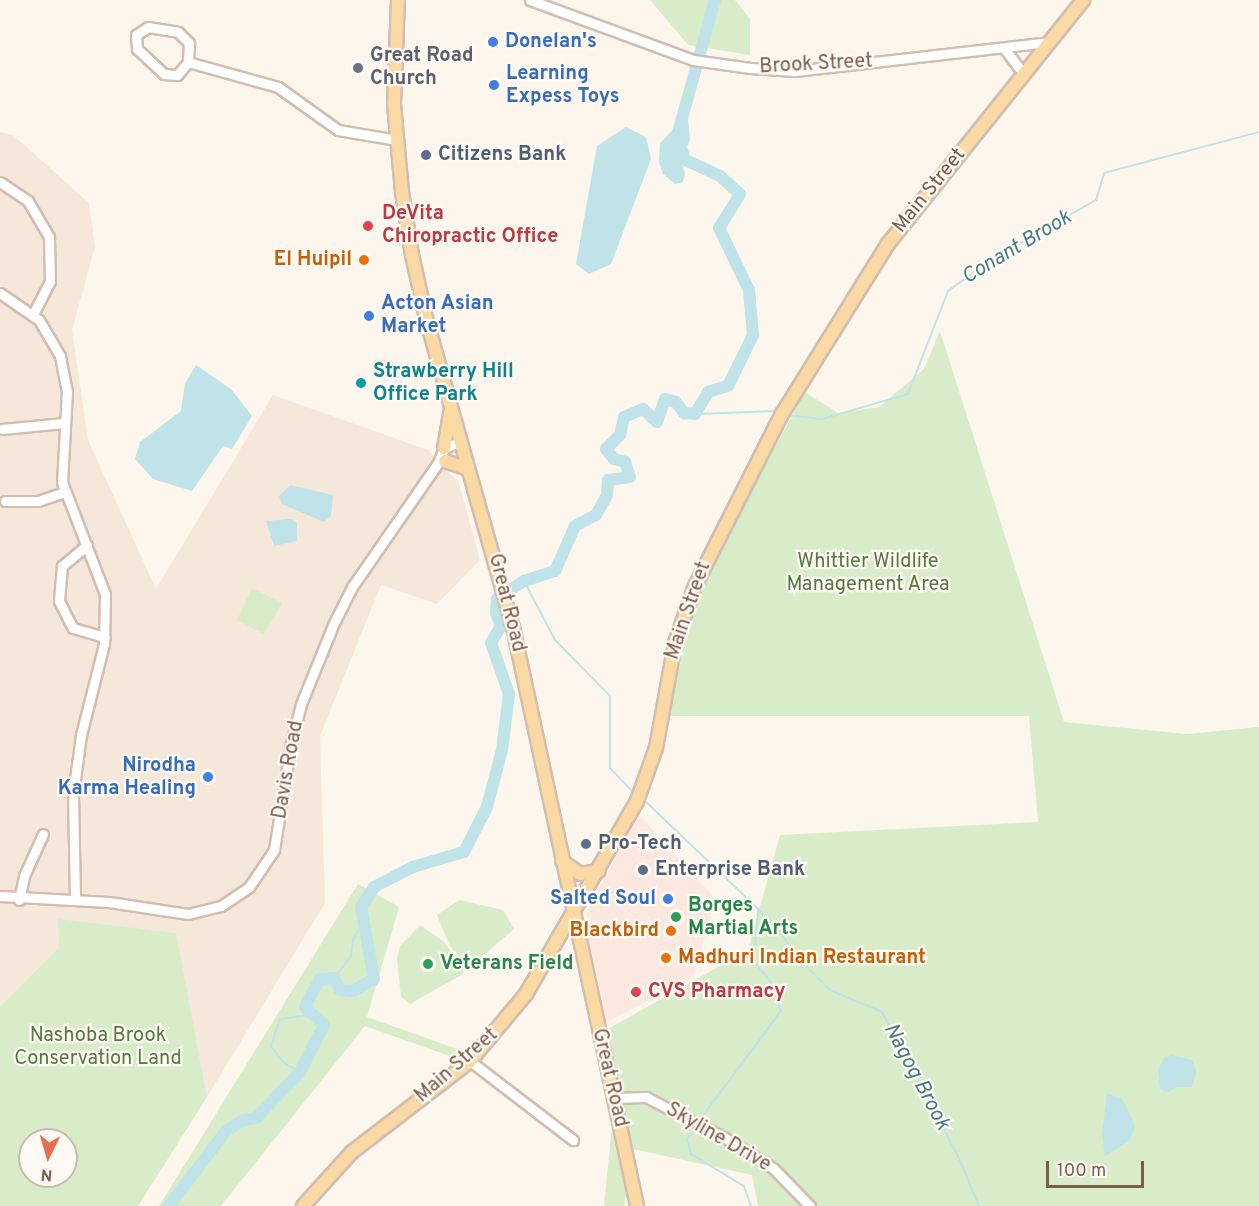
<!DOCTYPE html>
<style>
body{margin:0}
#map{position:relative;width:1259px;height:1206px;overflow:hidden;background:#fdf6ec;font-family:Overpass,sans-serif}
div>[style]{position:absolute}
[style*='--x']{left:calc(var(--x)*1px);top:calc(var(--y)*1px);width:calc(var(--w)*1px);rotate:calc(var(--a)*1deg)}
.residential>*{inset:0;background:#f5e8da}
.commercial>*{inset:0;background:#fde8e0}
.green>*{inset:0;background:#d8ecc9}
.water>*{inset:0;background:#bfe3e8}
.stream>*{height:2px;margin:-1px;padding:0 1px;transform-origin:1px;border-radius:1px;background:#bfe3e8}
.river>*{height:12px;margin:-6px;padding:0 6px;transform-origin:6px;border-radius:6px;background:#bfe3e8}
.roads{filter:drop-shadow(2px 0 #d1beb0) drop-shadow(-2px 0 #d1beb0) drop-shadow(0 2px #d1beb0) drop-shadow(0 -2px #d1beb0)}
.minor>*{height:9px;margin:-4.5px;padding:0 4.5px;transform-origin:4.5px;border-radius:4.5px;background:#fff}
.major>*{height:12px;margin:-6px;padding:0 6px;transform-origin:6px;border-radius:6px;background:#fbd9a5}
.dots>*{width:16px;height:16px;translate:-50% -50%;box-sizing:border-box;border:3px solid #fffaf3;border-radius:50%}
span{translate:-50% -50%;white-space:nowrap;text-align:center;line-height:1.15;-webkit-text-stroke:4.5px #fffaf3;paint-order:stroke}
.shop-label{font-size:20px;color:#366cbe;font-weight:700}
.left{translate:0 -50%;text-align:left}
.right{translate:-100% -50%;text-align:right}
.worship-label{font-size:20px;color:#5b616d;font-weight:700}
.street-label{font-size:20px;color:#7a5c4d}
.service-label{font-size:20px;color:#4e5e75;font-weight:700}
.health-label{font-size:20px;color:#be3a42;font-weight:700}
.food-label{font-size:20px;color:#c56008;font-weight:700}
.culture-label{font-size:20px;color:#0d838f;font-weight:700}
.park-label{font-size:20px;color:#537a41}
.leisure-label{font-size:20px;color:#27864d;font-weight:700}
.water-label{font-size:21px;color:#437c86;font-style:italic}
.north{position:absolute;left:18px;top:1128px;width:60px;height:60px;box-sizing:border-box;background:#fffaf3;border:2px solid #cabbb1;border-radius:50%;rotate:185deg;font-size:16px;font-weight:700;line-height:24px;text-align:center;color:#7a5c4d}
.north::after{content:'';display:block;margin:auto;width:21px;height:27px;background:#e76f51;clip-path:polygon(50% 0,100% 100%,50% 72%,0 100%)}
.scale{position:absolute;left:1046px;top:1161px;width:98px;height:27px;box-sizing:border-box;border:3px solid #7a5c4d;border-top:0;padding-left:8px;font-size:18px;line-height:21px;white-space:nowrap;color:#7a5c4d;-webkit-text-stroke:4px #fffaf3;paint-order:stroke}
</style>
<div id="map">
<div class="residential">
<i style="clip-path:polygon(0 132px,13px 135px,89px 203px,95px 247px,72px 330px,88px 440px,156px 589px,273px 395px,428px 450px,459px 483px,480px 560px,437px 604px,381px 585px,320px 736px,325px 903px,207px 1097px,175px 933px,59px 947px,0 1007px)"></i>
</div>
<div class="commercial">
<i style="clip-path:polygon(638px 814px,715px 898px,694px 977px,607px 1022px,587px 932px,587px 912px)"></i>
</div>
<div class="green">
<i style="clip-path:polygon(650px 0,735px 0,750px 19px,750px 55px,688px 45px)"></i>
<i style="clip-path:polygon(940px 331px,1064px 722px,1187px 734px,1259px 727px,1259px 1206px,758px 1206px,752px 1175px,633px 1149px,624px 1206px,604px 1206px,617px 1075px,608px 1029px,748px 950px,780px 835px,1038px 822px,1029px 716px,668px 716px,680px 653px,699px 595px,744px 504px,805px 392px,838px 413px,879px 407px,924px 369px)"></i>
<i style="clip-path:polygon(252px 588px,282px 603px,264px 634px,237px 620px)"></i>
<i style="clip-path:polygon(358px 884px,399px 907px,367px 1017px,466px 1052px,458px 1059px,365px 1026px,221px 1206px,159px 1206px)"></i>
<i style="clip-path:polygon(459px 900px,503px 910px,514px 929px,471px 966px,464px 965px,449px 944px,437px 915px)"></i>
<i style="clip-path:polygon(evenodd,58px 919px,176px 933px,207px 1097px,138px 1206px,0 1206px,0 1007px,59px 947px,58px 919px,30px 1140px,66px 1140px,66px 1176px,30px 1176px,30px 1140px)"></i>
<i style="clip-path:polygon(420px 925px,443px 941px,464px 968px,463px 974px,410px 1004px,401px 997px,397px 959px,400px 946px)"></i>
</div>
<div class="water">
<i style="clip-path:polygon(684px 118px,688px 118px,690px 140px,681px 162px,685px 174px,683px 182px,675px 184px,663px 174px,659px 162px,660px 143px)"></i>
<i style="clip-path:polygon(626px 127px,646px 137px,651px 159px,611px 264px,589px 274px,576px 264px,597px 146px)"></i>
<i style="clip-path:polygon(196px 365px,231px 389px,252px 416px,232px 449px,223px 446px,192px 491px,153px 479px,135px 459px,140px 442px,181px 411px,185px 383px)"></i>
<i style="clip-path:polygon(290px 485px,333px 495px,331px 516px,324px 522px,282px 504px,279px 496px)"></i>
<i style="clip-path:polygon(291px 519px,297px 523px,297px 541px,274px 546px,266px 521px)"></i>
<i style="clip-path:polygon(1172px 1055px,1192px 1060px,1197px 1072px,1191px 1087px,1177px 1087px,1166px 1093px,1160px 1089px,1158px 1070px,1164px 1058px)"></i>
<i style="clip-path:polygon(1107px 1093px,1123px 1100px,1135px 1126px,1130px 1140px,1105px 1156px,1102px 1135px)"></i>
</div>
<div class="stream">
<i style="--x:695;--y:414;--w:83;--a:-2.1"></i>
<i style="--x:788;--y:415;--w:34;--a:7"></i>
<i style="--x:822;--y:419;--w:90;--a:-16.2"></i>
<i style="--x:908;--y:394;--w:110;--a:-68.8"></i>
<i style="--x:948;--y:291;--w:49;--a:-35.9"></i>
<i style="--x:988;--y:262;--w:125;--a:-29.9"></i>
<i style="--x:1096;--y:200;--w:28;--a:-73"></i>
<i style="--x:1104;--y:173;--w:160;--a:-14.8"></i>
<i style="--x:524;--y:581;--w:67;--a:62.3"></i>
<i style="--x:555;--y:640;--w:78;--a:45.5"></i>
<i style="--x:610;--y:696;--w:72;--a:90"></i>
<i style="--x:610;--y:768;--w:30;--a:46"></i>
<i style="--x:644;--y:800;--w:182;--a:43.7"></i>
<i style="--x:776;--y:926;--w:37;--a:56"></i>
<i style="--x:797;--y:957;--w:47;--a:45"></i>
<i style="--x:830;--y:990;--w:56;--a:22.9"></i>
<i style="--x:882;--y:1012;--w:165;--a:62.2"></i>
<i style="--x:959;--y:1158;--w:52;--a:67.4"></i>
<i style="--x:334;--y:978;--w:28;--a:-52"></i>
<i style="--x:351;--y:956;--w:16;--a:-83"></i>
<i style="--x:353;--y:940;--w:20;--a:-60"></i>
<i style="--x:300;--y:1072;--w:20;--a:-150"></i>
<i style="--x:283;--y:1062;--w:20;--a:-127"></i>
<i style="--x:271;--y:1046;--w:28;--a:-72"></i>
<i style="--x:280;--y:1019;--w:30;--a:-8"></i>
<i style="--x:701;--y:1118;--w:134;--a:-53.2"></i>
<i style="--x:781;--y:1011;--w:31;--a:-109"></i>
<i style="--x:771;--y:982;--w:26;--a:-130"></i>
<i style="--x:754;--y:962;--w:52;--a:-85.6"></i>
<i style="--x:694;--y:1130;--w:11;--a:128"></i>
<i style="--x:687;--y:1139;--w:16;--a:75"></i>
<i style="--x:691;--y:1154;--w:62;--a:31.1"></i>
<i style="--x:744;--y:1186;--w:21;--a:71"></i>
</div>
<div class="river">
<i style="--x:169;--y:1206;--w:94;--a:-52.8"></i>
<i style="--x:226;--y:1131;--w:20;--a:-33"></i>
<i style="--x:243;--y:1120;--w:13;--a:-9"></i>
<i style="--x:256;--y:1118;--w:64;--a:-46.3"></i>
<i style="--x:300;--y:1072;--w:53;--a:-62.9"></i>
<i style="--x:324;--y:1025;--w:26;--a:-137"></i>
<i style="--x:305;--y:1007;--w:32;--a:-62"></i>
<i style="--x:320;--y:979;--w:14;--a:-4"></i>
<i style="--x:334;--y:978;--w:13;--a:63"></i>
<i style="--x:340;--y:990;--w:13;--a:4"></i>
<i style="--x:353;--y:991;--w:24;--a:-30"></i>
<i style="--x:374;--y:979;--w:73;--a:-100.2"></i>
<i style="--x:361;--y:907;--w:24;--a:-57"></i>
<i style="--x:374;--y:887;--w:44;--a:-27.1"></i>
<i style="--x:413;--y:867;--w:53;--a:-16.4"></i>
<i style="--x:464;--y:852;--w:51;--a:-62.9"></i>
<i style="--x:487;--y:807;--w:59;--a:-75.3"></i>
<i style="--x:502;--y:750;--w:56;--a:-82.9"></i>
<i style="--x:509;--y:694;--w:54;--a:-109.4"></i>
<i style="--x:491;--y:643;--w:20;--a:-60"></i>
<i style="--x:501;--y:626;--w:14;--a:-111"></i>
<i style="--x:496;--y:613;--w:14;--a:-86"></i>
<i style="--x:497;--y:599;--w:32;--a:-34"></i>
<i style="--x:524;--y:581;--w:33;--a:-18"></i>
<i style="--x:555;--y:571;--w:49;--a:-66"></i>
<i style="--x:575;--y:526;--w:24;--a:-28"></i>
<i style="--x:596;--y:515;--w:23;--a:-61"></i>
<i style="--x:607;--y:495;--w:15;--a:-86"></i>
<i style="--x:608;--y:480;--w:22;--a:-8"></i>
<i style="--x:630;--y:477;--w:16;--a:-108"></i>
<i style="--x:625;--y:462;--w:11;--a:-165"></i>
<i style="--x:614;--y:459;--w:13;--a:-129"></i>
<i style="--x:606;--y:449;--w:20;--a:-45"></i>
<i style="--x:620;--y:435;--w:18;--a:-77"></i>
<i style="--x:624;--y:417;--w:21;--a:-23"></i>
<i style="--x:643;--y:409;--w:19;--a:43"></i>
<i style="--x:657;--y:422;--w:24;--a:-71"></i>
<i style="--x:665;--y:399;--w:11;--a:15"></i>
<i style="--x:676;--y:402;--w:14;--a:54"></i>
<i style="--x:684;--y:413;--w:11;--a:5"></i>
<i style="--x:695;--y:414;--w:26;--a:-59"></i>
<i style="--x:708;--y:392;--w:21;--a:-17"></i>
<i style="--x:728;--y:386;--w:57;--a:-63.9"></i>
<i style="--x:753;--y:335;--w:45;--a:-95.1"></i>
<i style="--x:749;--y:290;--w:69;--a:-115.8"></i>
<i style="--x:719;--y:228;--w:40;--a:-58"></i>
<i style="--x:740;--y:194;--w:27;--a:-138"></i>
<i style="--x:720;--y:176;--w:38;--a:-155"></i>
<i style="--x:685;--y:160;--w:25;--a:-108"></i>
<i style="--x:677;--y:136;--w:141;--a:-74.4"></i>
</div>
<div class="roads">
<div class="minor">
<i style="--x:530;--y:0;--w:174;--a:20.2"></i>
<i style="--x:693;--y:60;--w:58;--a:8"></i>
<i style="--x:750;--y:68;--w:45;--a:3.8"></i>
<i style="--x:795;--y:71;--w:255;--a:-6.5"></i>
<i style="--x:1004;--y:48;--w:31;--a:53"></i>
<i style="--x:188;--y:62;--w:17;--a:130"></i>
<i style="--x:177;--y:75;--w:13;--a:-176"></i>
<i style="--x:164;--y:74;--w:37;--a:-137"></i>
<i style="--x:137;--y:49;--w:14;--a:-94"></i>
<i style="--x:136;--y:35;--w:14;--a:-34"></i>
<i style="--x:148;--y:27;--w:30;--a:9"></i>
<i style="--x:178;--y:32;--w:16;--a:45"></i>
<i style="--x:189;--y:43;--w:19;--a:93"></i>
<i style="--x:188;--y:62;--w:93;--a:15.5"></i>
<i style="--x:278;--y:87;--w:74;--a:35.6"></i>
<i style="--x:338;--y:130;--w:60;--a:9.6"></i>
<i style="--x:0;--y:182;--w:34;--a:34"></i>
<i style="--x:28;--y:201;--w:42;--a:59.7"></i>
<i style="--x:49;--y:237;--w:44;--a:88.7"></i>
<i style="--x:50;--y:281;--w:37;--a:117"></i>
<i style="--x:0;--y:293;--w:47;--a:34.7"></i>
<i style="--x:39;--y:320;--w:42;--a:59.7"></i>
<i style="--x:60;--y:356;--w:36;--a:79"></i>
<i style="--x:67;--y:391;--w:91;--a:93.1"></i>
<i style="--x:62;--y:482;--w:120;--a:69"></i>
<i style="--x:105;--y:594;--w:50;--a:91.1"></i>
<i style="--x:104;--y:644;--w:94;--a:104.2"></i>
<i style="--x:81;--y:735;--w:60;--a:97.7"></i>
<i style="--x:73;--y:794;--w:106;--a:88.9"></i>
<i style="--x:2;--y:429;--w:62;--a:-5.5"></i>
<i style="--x:5;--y:501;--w:33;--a:0"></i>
<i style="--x:38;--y:501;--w:28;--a:-19"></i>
<i style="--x:87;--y:545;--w:33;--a:140"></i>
<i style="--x:62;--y:566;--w:35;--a:95"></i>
<i style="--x:59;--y:601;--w:30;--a:63"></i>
<i style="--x:73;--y:628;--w:33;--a:16"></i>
<i style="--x:0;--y:896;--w:109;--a:3.2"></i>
<i style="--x:109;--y:902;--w:80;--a:8.6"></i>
<i style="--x:188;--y:914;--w:34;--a:-14"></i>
<i style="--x:221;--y:906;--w:34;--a:-34"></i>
<i style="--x:249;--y:887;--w:45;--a:-56"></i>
<i style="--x:274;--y:850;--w:108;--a:-81"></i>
<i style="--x:291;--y:743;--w:40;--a:-75.6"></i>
<i style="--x:301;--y:704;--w:85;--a:-67.9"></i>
<i style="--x:333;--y:625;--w:42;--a:-63.4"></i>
<i style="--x:352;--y:587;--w:151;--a:-55.3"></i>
<i style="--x:438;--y:463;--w:16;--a:-68"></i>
<i style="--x:444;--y:448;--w:17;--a:-21"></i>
<i style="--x:19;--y:900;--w:25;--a:-78"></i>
<i style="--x:24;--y:876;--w:46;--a:-65.7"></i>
<i style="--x:470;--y:1061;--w:130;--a:37.5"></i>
<i style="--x:614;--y:1098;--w:32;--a:-2"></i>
<i style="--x:646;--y:1097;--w:89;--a:27.4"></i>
<i style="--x:725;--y:1138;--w:57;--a:32"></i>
<i style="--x:773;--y:1168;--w:53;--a:45.8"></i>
</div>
<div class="major">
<i style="--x:398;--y:0;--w:104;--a:92.2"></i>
<i style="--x:394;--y:104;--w:88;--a:84.8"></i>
<i style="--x:402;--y:192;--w:64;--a:81"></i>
<i style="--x:412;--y:255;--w:65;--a:77.5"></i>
<i style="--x:426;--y:318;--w:321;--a:74.3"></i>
<i style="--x:513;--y:627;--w:592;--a:77.91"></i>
<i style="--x:444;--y:448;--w:36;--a:-80"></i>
<i style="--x:445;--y:461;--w:24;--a:19"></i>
<i style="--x:562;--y:861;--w:22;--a:36"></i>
<i style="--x:580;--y:874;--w:19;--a:-9"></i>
<i style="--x:303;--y:1206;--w:73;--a:-47.8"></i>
<i style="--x:352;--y:1152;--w:149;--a:-37.6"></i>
<i style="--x:470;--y:1061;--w:87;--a:-50.1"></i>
<i style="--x:526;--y:994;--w:223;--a:-60.1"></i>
<i style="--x:637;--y:801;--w:56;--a:-70.3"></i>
<i style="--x:656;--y:748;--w:107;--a:-79.7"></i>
<i style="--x:675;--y:643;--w:60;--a:-70.7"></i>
<i style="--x:695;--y:586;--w:193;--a:-63.2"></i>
<i style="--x:782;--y:414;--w:199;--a:-58.1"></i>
<i style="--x:887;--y:245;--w:314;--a:-51.3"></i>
</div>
</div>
<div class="dots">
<i style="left:493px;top:42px;background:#3f7fe0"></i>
<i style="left:358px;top:68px;background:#6b7280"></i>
<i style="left:494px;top:85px;background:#3f7fe0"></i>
<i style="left:426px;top:155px;background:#5c6f8a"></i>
<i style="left:368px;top:226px;background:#e0444e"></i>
<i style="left:364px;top:260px;background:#e8710a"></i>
<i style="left:369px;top:316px;background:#3f7fe0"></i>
<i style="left:361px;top:383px;background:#0f9aa8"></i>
<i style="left:208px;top:777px;background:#3f7fe0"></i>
<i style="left:586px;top:844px;background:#5c6f8a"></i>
<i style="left:643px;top:870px;background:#5c6f8a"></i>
<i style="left:668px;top:899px;background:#3f7fe0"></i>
<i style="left:676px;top:917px;background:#2e9e5b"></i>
<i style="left:671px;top:931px;background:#e8710a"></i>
<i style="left:666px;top:958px;background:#e8710a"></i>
<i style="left:428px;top:964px;background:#2e9e5b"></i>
<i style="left:636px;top:992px;background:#e0444e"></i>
</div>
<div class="shop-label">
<span class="left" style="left:505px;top:42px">Donelan's</span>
<span class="left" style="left:506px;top:86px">Learning<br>Expess Toys</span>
<span class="left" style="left:381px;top:316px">Acton Asian<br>Market</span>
<span class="right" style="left:196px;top:778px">Nirodha<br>Karma Healing</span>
<span class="right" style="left:656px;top:899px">Salted Soul</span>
</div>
<div class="worship-label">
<span class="left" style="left:370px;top:68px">Great Road<br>Church</span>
</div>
<div class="street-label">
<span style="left:816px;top:65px;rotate:-3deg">Brook Street</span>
<span style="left:930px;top:191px;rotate:-51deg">Main Street</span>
<span style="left:506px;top:603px;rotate:76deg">Great Road</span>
<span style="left:689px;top:611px;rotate:-71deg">Main Street</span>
<span style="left:289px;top:770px;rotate:-80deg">Davis Road</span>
<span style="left:457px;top:1066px;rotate:-41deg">Main Street</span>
<span style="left:609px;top:1078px;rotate:77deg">Great Road</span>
<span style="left:718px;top:1138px;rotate:30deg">Skyline Drive</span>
</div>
<div class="service-label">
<span class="left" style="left:438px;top:155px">Citizens Bank</span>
<span class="left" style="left:598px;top:844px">Pro-Tech</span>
<span class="left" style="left:655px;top:870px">Enterprise Bank</span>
</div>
<div class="health-label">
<span class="left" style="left:382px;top:226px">DeVita<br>Chiropractic Office</span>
<span class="left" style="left:648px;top:992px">CVS Pharmacy</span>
</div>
<div class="food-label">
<span class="right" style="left:352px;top:260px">El Huipil</span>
<span class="right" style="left:659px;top:931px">Blackbird</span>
<span class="left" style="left:678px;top:958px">Madhuri Indian Restaurant</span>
</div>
<div class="culture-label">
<span class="left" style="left:373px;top:384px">Strawberry Hill<br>Office Park</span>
</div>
<div class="park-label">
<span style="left:868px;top:574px">Whittier Wildlife<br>Management Area</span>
<span style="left:98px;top:1048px">Nashoba Brook<br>Conservation Land</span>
</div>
<div class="leisure-label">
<span class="left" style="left:688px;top:918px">Borges<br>Martial Arts</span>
<span class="left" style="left:440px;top:964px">Veterans Field</span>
</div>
<div class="water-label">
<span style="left:1017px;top:248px;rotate:-31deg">Conant Brook</span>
<span style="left:916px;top:1077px;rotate:62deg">Nagog Brook</span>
</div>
<div class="north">N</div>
<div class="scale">100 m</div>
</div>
